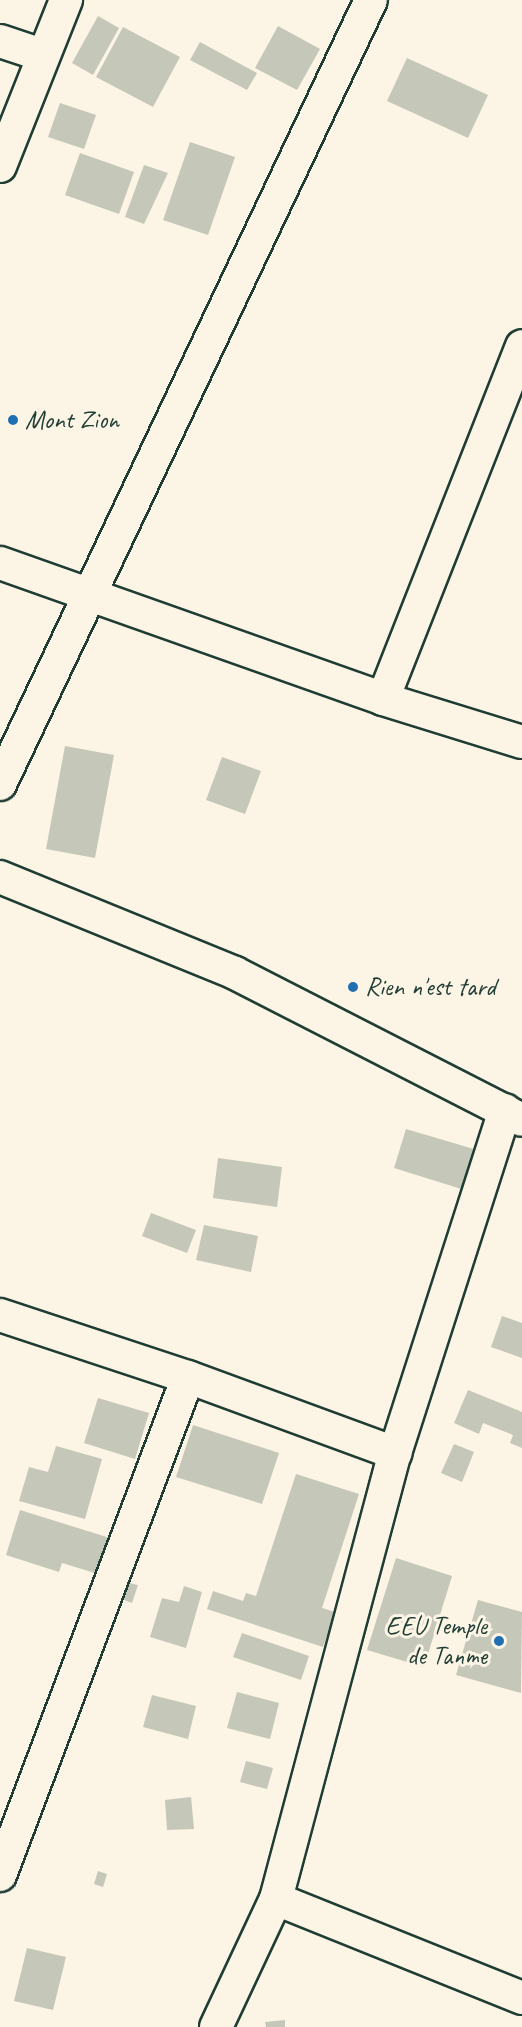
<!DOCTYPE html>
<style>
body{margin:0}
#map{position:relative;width:522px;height:2027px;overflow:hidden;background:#fcf5e5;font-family:Caveat,sans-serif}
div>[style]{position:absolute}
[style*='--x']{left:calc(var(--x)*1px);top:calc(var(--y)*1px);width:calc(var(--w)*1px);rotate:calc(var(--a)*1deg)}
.building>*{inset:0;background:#c5c7b9}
.roads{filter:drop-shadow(2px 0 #1f3d34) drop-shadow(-2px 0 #1f3d34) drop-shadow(0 2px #1f3d34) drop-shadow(0 -2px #1f3d34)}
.street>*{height:32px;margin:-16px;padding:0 16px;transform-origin:16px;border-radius:16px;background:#fcf5e5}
.dots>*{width:16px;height:16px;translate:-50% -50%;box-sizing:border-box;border:3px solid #fcf5e5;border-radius:50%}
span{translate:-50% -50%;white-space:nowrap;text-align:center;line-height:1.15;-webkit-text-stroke:6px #fcf5e5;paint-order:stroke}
.poi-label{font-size:26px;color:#1f3d34}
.left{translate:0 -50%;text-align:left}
.right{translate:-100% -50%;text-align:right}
</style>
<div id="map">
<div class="building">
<i style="clip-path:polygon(98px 16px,119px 28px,93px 75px,72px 63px)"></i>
<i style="clip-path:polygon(278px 26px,320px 49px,297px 90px,255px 68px)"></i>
<i style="clip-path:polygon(123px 27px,180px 57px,153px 107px,96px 77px)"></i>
<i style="clip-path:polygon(200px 42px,257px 73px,247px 90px,190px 60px)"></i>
<i style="clip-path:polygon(407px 58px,488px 95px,468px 138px,387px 101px)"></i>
<i style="clip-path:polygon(60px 103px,96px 115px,84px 149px,48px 137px)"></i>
<i style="clip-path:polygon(190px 142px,235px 157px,208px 235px,163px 220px)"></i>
<i style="clip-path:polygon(80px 153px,134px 172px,119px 214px,65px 195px)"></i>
<i style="clip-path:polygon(144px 165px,168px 173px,144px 224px,125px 217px)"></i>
<i style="clip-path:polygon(65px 746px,114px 755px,95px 858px,46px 849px)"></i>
<i style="clip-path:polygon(222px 757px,261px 771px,245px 814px,206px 800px)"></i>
<i style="clip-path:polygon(406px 1129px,484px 1152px,471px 1192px,394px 1168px)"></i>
<i style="clip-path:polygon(218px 1158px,282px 1167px,277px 1207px,213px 1198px)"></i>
<i style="clip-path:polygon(151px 1213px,196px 1230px,187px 1253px,142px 1236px)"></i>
<i style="clip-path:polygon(204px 1225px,258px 1236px,251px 1272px,196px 1260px)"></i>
<i style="clip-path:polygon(502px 1316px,522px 1323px,522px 1358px,491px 1347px)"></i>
<i style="clip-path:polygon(468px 1390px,522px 1412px,522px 1448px,510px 1443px,513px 1435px,483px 1423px,479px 1434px,454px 1423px)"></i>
<i style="clip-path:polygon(98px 1398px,149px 1413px,135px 1459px,84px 1443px)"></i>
<i style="clip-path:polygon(193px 1425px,279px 1453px,262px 1504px,176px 1477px)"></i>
<i style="clip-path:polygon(454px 1444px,474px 1452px,462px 1482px,441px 1473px)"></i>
<i style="clip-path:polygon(56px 1446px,102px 1459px,85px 1519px,19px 1501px,29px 1467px,48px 1472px)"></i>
<i style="clip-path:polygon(296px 1474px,359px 1494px,322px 1608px,335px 1612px,323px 1647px,207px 1609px,213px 1591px,243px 1601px,246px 1593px,256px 1596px)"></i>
<i style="clip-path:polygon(20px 1510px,110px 1538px,98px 1574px,62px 1563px,59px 1572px,6px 1555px)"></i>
<i style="clip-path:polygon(396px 1558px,452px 1576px,424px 1667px,367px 1650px)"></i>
<i style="clip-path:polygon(129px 1583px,138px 1585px,132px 1603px,124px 1600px)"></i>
<i style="clip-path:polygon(184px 1586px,202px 1592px,186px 1648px,150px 1637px,162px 1598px,179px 1602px)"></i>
<i style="clip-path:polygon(478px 1600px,522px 1612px,521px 1693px,456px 1675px)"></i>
<i style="clip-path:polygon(242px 1633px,309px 1656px,301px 1680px,233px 1657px)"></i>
<i style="clip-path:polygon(237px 1692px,279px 1703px,270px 1739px,227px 1728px)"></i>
<i style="clip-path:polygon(152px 1695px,196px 1706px,188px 1739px,143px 1727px)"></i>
<i style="clip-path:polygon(246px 1761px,273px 1768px,267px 1789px,240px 1782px)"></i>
<i style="clip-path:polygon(191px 1797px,194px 1829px,167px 1830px,165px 1800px)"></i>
<i style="clip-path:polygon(98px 1871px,107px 1874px,103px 1887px,94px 1884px)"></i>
<i style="clip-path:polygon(27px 1948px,66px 1957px,53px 2010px,14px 2001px)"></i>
<i style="clip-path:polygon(285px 2020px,285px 2027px,266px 2027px,265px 2022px)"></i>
</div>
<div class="roads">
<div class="street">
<i style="--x:0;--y:41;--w:44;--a:18.4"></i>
<i style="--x:0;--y:166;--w:179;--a:-68.3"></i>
<i style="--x:0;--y:563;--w:406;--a:19.5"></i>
<i style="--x:383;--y:699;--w:145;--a:17.2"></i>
<i style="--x:383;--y:699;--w:379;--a:-68.5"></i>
<i style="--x:0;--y:784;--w:867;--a:-64.68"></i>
<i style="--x:0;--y:877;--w:254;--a:22.2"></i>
<i style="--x:235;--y:973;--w:322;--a:27.1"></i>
<i style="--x:0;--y:1315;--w:198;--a:18.3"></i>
<i style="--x:188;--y:1377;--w:221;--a:20.2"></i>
<i style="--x:0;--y:1875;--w:532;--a:-69.32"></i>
<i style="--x:276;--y:1899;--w:265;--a:21.9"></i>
<i style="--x:216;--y:2027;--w:141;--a:-64.9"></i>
<i style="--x:276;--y:1899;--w:462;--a:-75.1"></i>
<i style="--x:395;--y:1453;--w:360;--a:-72.2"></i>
</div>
</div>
<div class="dots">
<i style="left:13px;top:420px;background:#1f6fb2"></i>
<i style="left:353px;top:987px;background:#1f6fb2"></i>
<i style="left:499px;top:1641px;background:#1f6fb2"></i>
</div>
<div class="poi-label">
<span class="left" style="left:25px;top:420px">Mont Zion</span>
<span class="left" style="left:365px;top:987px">Rien n'est tard</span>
<span class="right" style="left:487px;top:1641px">EEU Temple<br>de Tanme</span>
</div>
</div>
